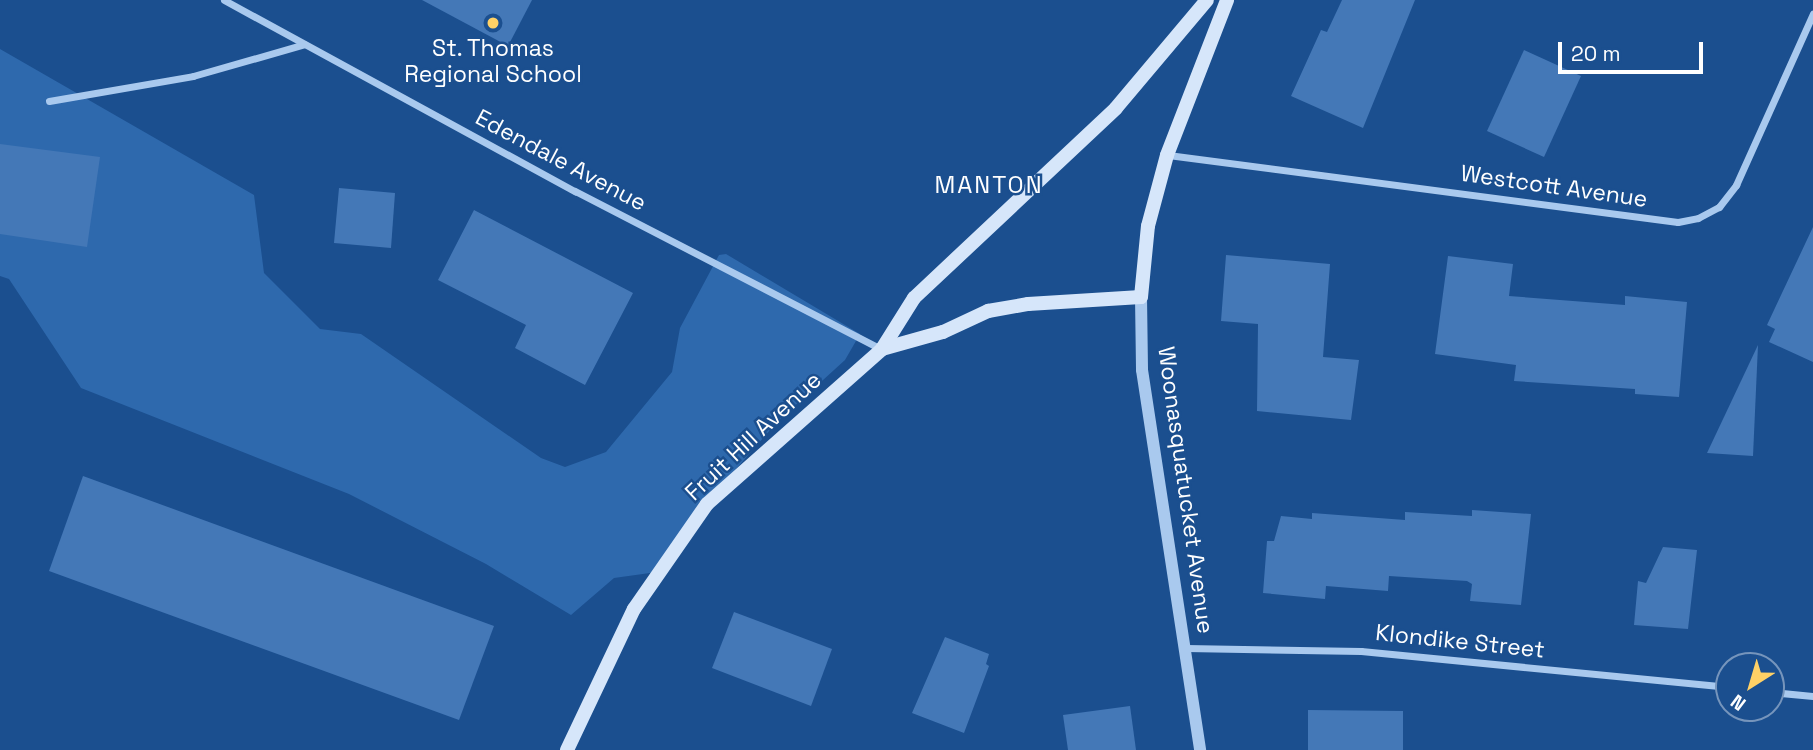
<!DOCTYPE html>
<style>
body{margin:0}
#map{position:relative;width:1813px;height:750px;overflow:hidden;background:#1b4f8f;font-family:"Space Grotesk",sans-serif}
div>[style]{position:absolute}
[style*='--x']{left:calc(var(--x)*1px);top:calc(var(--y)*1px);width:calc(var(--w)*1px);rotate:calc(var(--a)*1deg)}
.green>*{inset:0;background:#2e69ad}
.building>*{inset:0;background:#4478b7}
.minor>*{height:7px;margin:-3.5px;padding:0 3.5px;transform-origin:3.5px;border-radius:3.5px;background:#a9c9ee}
.tertiary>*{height:12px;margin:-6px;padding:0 6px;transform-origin:6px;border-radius:6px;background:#a9c9ee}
.secondary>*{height:14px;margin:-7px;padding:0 7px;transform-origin:7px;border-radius:7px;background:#d6e6fa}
.dots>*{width:19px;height:19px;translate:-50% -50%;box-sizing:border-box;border:4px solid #1b4f8f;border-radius:50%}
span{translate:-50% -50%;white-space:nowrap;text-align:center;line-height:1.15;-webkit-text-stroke:5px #1b4f8f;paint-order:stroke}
.poi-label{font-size:23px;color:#fff}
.street-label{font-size:23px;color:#fff}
.neighbourhood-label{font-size:24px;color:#fff;letter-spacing:2px}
.north{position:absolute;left:1715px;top:652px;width:70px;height:70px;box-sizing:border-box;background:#1b4f8f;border:2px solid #7695bc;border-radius:50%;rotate:217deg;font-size:19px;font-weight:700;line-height:28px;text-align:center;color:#fff}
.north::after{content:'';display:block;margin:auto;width:24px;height:32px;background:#ffd166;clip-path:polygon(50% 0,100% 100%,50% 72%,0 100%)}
.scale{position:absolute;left:1558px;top:42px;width:145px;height:32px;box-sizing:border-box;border:4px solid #fff;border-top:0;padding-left:9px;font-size:21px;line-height:24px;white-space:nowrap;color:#fff;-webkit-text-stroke:5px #1b4f8f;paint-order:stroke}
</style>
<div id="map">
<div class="green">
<i style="clip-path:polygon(0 49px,254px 195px,264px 273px,320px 329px,361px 334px,541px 458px,565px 467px,606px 452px,672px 372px,680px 328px,719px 255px,726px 254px,860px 334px,845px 360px,778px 421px,694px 517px,657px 572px,614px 578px,571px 615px,486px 564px,349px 494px,81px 388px,9px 279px,0 276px)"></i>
</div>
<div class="building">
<i style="clip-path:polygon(422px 0,532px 0,508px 46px)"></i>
<i style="clip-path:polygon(1342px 0,1415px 0,1363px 128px,1291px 96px,1321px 30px,1327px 32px)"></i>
<i style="clip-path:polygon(1524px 50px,1581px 76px,1544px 157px,1487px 131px)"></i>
<i style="clip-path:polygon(0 144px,100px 157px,87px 247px,0 234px)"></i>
<i style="clip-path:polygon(339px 188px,395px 193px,391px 248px,334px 243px)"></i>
<i style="clip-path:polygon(474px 210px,633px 293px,585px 385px,515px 348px,526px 325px,438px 280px)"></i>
<i style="clip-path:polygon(1813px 227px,1813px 362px,1769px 342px,1775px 329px,1767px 325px)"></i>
<i style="clip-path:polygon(1226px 255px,1330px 264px,1323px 357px,1359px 360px,1351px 420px,1257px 411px,1258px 324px,1221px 321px)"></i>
<i style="clip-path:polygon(1448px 256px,1513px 264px,1509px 296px,1625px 305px,1625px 296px,1687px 302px,1679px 397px,1635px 394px,1635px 389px,1514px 381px,1516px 365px,1435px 354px)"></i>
<i style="clip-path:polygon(1758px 345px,1753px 456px,1707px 453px)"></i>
<i style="clip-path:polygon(83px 476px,494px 626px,459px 720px,49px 571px)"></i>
<i style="clip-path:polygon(1472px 510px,1531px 514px,1521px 605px,1470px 601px,1472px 584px,1467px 581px,1389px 576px,1388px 591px,1326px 586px,1325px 599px,1263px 593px,1267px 541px,1274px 541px,1281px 516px,1312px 519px,1312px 513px,1405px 520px,1405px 512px,1472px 516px)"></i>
<i style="clip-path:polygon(1663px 547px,1697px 550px,1688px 629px,1634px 625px,1638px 581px,1646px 583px)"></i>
<i style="clip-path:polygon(734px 612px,832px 649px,811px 706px,712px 668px)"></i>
<i style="clip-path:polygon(945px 637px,989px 654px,986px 664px,989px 666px,964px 733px,912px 713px)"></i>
<i style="clip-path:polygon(1130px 706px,1136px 750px,1068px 750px,1063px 715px)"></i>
<i style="clip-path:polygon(1308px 710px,1403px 711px,1403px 750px,1308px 750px)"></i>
</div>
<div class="minor">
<i style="--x:224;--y:0;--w:400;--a:28.6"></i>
<i style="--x:575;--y:191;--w:344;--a:27.3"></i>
<i style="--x:49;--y:101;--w:146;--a:-9.8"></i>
<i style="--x:193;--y:76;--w:116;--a:-15.9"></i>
<i style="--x:1168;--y:155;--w:514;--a:7.48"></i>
<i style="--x:1678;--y:222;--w:20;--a:-11"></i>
<i style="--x:1698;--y:218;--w:24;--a:-28"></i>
<i style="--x:1719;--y:207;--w:28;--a:-52"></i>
<i style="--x:1736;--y:185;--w:188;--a:-65.8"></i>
<i style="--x:1186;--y:648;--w:175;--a:1"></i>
<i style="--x:1361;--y:651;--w:370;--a:5.6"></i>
<i style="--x:1771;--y:692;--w:42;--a:5.4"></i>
</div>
<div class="tertiary">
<i style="--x:1141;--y:297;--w:73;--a:89.2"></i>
<i style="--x:1142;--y:370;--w:384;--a:81.3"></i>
</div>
<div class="secondary">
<i style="--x:882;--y:349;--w:63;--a:-15.6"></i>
<i style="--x:943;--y:332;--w:50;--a:-25"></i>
<i style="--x:988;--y:311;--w:41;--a:-9.9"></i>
<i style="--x:1028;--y:304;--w:113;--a:-3.5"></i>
<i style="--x:1141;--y:297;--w:71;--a:-84.4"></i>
<i style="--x:1148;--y:226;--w:73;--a:-75"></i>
<i style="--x:1167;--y:155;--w:166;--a:-68.8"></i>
<i style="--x:567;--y:750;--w:156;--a:-64.6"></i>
<i style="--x:634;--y:609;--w:128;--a:-55.2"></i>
<i style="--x:707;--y:504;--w:234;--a:-41.5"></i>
<i style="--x:882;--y:349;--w:60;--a:-57.9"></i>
<i style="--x:914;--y:298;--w:277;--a:-43.2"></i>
<i style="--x:1116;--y:108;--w:141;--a:-49.9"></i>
</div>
<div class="dots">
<i style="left:493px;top:23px;background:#ffd166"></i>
</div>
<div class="poi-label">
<span style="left:493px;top:61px">St. Thomas<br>Regional School</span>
</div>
<div class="street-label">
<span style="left:561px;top:160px;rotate:28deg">Edendale Avenue</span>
<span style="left:1554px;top:186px;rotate:8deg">Westcott Avenue</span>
<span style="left:753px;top:436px;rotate:-43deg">Fruit Hill Avenue</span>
<span style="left:1186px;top:490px;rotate:82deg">Woonasquatucket Avenue</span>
<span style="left:1460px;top:641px;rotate:6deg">Klondike Street</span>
</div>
<div class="neighbourhood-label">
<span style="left:989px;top:185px">MANTON</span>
</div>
<div class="north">N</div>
<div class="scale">20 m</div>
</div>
